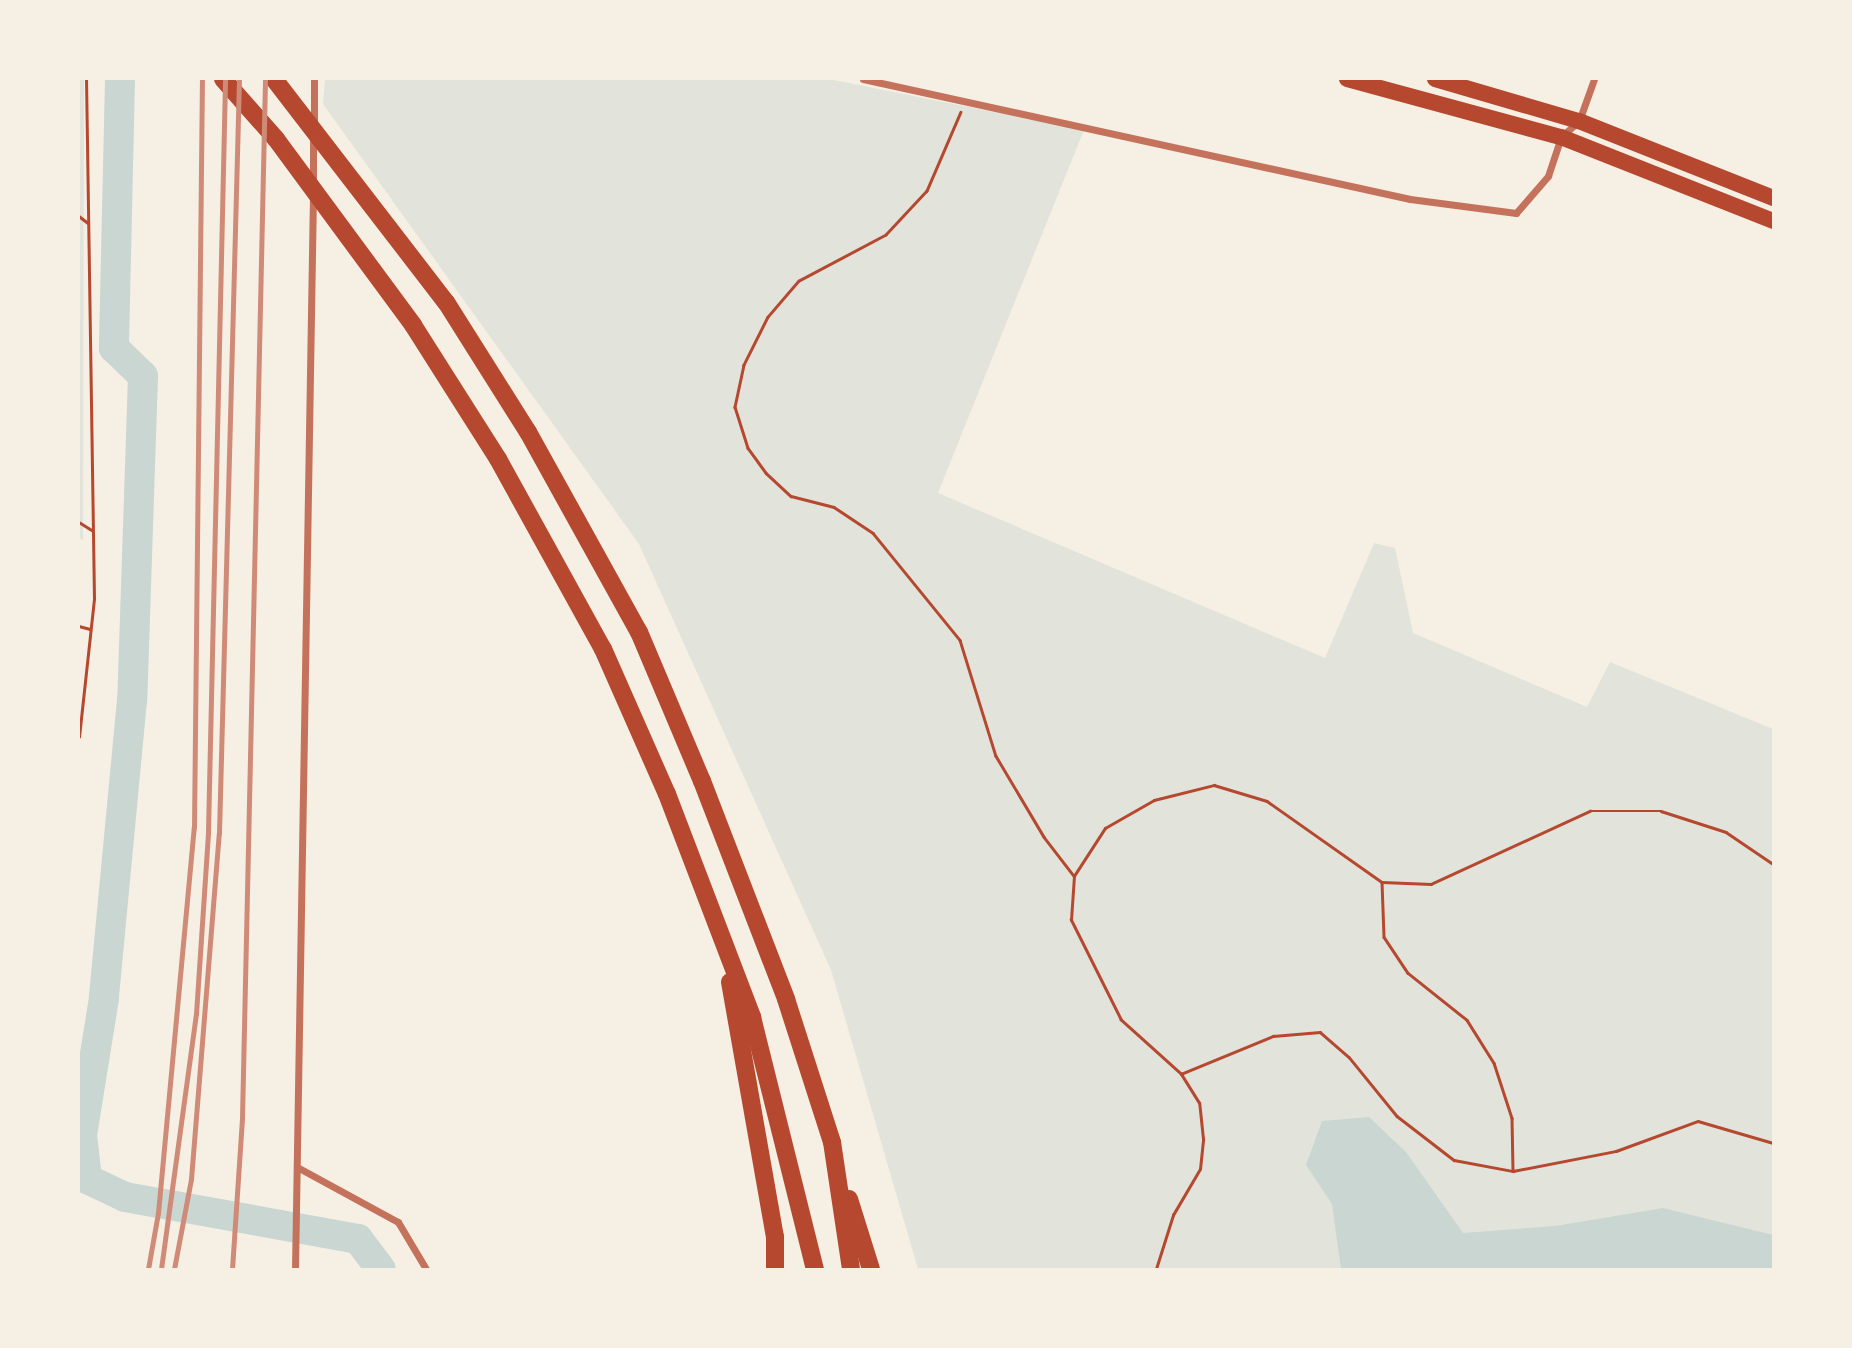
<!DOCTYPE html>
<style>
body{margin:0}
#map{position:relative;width:1852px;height:1348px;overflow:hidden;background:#f6efe4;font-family:"Nunito Sans",sans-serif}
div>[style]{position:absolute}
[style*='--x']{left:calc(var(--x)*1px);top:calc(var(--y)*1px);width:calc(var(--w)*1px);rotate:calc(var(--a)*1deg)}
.green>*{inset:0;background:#e2e4dc}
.water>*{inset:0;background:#c9d6d2}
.river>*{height:30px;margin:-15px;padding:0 15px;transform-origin:15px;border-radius:15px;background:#c9d6d2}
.path>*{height:2.5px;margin:-1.25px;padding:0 1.25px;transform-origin:1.25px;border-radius:1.25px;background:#b5482f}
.minor>*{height:7px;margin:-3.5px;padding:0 3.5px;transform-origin:3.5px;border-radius:3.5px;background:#c5725c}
.primary>*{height:16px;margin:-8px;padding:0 8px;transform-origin:8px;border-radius:8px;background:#b5482f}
.motorway>*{height:18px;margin:-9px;padding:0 9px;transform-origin:9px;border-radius:9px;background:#b5482f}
.rail>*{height:5px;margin:-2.5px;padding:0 2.5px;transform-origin:2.5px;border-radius:2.5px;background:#cf8b77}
span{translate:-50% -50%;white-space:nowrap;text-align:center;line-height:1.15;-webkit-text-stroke:7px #f6efe4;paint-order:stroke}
.frame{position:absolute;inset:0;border:80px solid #f6efe4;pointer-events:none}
</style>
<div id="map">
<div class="green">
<i style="clip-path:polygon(79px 79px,84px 79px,83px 540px,79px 538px)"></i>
<i style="clip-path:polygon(325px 79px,829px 79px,1084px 130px,938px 493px,1325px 658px,1374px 543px,1395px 548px,1413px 633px,1587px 707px,1610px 662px,1773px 729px,1773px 1269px,918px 1269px,831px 970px,639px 544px,323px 104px)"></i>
</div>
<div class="water">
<i style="clip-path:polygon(1369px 1117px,1406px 1152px,1463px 1233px,1555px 1226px,1663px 1208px,1773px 1235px,1773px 1269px,1341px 1269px,1332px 1204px,1306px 1165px,1322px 1121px)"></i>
</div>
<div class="river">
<i style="--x:120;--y:79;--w:269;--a:91.3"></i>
<i style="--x:114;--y:348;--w:40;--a:44"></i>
<i style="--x:143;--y:376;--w:324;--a:91.9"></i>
<i style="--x:132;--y:700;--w:299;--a:95.4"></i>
<i style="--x:104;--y:998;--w:139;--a:99.1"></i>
<i style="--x:82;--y:1135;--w:44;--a:83.5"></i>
<i style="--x:87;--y:1179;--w:42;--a:25.3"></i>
<i style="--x:125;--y:1197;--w:237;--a:10.2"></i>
<i style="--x:358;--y:1239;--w:38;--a:53"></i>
</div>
<div class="path">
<i style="--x:961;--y:112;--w:86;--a:113.3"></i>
<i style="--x:927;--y:191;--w:60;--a:133"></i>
<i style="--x:886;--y:235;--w:98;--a:152.1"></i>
<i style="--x:799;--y:281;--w:48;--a:130.7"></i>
<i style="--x:768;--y:317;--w:54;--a:116.6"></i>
<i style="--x:744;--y:365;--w:43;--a:102.1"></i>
<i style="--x:735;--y:407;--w:43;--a:72.4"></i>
<i style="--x:748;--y:448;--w:31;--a:54"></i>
<i style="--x:766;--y:473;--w:34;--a:43"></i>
<i style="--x:791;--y:496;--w:44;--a:14.3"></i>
<i style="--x:834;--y:507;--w:47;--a:33.7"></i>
<i style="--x:873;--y:533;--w:138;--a:50.9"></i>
<i style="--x:960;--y:640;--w:121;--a:72.8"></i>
<i style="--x:996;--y:756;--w:94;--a:59.3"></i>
<i style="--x:1044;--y:837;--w:49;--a:52.4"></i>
<i style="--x:79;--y:216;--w:11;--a:38"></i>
<i style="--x:79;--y:522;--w:15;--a:32"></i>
<i style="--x:79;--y:626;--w:11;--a:15"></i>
<i style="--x:79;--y:737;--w:139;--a:-83.8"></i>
<i style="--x:94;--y:599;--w:520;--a:-90.88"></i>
<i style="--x:1382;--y:882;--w:55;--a:87.9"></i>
<i style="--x:1384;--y:937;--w:43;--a:56.3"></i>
<i style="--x:1408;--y:973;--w:75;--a:38.5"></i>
<i style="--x:1467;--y:1020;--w:51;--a:57.9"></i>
<i style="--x:1494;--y:1063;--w:58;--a:71.9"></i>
<i style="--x:1512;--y:1118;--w:53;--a:88.9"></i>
<i style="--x:1181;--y:1074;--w:100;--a:-22.4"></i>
<i style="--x:1273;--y:1036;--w:47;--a:-4.9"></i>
<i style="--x:1320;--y:1032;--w:38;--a:41"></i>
<i style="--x:1349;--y:1057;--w:76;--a:50.9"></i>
<i style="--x:1397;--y:1116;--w:72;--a:37.7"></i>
<i style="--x:1454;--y:1160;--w:60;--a:10.6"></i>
<i style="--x:1513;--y:1171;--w:105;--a:-11"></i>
<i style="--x:1616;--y:1151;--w:87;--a:-20.1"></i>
<i style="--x:1698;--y:1121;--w:78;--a:16.3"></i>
<i style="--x:1156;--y:1269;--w:57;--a:-72.5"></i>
<i style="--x:1173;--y:1215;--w:53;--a:-59.6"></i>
<i style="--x:1200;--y:1169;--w:30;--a:-84"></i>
<i style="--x:1203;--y:1139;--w:36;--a:-96"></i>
<i style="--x:1199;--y:1103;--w:34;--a:-122"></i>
<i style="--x:1181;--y:1074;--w:81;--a:-138"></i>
<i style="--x:1121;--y:1020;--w:112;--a:-116.6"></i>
<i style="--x:1071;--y:920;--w:44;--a:-86.1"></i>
<i style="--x:1074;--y:876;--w:57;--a:-57.1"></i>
<i style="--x:1105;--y:828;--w:56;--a:-29.7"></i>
<i style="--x:1154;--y:800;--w:62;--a:-14"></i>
<i style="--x:1214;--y:785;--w:55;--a:16.8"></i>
<i style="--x:1267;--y:801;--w:141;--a:35.2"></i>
<i style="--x:1382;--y:882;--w:49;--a:2.3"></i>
<i style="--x:1431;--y:884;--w:175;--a:-24.7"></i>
<i style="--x:1590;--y:811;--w:71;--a:0"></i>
<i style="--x:1661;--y:811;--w:68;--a:17.9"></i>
<i style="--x:1726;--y:832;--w:57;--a:34.2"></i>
</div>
<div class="minor">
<i style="--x:863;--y:79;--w:560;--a:12.37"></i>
<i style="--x:1410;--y:199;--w:107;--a:7.5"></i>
<i style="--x:1516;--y:213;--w:49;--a:-49.1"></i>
<i style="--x:1548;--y:176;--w:41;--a:-71.6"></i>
<i style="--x:1561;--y:137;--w:24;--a:-42"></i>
<i style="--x:1579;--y:121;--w:45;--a:-70.3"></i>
<i style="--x:314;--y:124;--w:45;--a:-90"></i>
<i style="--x:313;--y:183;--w:48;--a:-90"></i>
<i style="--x:297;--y:1167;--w:115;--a:28.6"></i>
<i style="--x:398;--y:1222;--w:55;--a:59.2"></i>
<i style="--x:295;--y:1269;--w:1074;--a:-89.04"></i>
</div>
<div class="primary">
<i style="--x:1347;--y:79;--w:222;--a:15.2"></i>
<i style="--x:1561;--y:137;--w:228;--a:21.6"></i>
<i style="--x:1435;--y:79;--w:150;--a:16.3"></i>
<i style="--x:1579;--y:121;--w:209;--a:21.6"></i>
</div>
<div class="motorway">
<i style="--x:223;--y:79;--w:80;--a:48.5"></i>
<i style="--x:276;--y:139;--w:231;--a:53.6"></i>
<i style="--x:413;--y:325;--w:159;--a:57.6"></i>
<i style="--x:498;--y:459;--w:217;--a:61.1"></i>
<i style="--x:603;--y:649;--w:158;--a:66.2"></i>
<i style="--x:667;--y:794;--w:239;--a:69.1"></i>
<i style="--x:752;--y:1017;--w:260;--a:76"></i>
<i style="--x:274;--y:79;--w:282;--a:52.4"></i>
<i style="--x:446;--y:302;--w:154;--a:57.8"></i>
<i style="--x:528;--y:432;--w:229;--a:61"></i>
<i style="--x:639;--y:632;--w:162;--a:67.1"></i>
<i style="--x:702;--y:781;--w:234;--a:68.9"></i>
<i style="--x:786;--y:999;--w:150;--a:72.2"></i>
<i style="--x:832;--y:1142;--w:128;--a:81.5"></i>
<i style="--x:730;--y:982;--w:259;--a:80"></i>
<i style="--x:775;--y:1237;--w:32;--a:90"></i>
<i style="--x:849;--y:1199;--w:73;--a:72.6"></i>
</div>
<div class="rail">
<i style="--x:148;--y:1269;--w:57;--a:-79.9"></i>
<i style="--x:158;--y:1213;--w:388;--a:-84.7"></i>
<i style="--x:194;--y:827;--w:748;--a:-89.39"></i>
<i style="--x:161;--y:1269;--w:257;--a:-82.2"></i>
<i style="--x:196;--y:1014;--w:183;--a:-86.2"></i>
<i style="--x:208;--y:831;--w:752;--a:-88.7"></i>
<i style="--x:174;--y:1269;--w:92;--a:-79.3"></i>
<i style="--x:191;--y:1179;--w:347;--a:-85.4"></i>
<i style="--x:219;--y:833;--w:754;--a:-88.48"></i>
<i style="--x:232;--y:1269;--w:151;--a:-86.2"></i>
<i style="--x:242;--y:1118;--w:1039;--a:-88.73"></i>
</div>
<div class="frame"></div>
</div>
